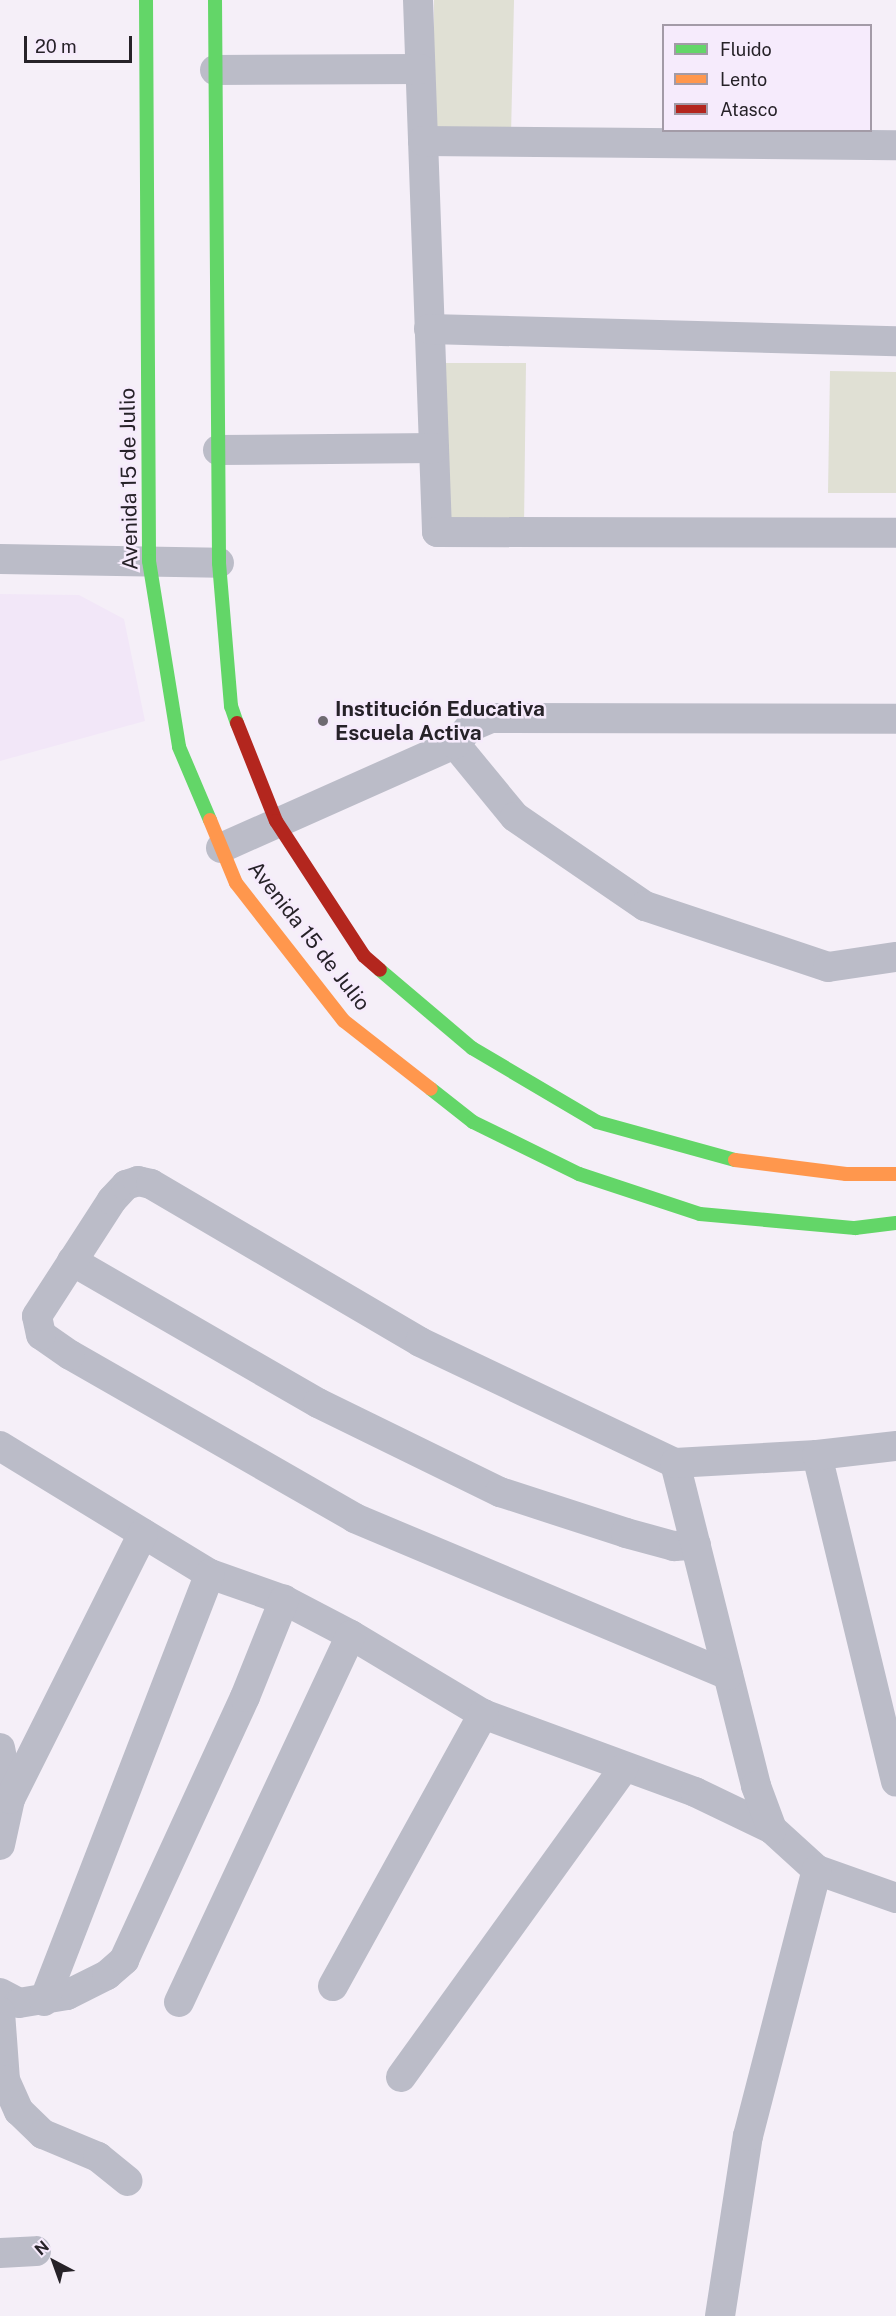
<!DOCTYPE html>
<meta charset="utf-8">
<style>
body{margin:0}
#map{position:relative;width:896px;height:2316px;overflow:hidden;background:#f5eff8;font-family:"Public Sans",sans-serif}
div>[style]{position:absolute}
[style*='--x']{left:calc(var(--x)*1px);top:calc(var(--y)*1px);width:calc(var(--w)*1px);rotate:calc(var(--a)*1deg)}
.built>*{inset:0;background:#f2e7f8}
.green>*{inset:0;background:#e0e0d4}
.street>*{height:30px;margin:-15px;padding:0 15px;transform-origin:15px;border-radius:15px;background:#bbbcc8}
.fast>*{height:14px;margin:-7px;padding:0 7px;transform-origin:7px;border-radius:7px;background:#63d668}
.slow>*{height:14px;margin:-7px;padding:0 7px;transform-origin:7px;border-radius:7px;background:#ff974d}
.jam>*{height:14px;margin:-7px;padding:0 7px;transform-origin:7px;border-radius:7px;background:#b3261e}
.dots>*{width:16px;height:16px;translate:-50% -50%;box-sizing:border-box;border:3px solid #f6ebfc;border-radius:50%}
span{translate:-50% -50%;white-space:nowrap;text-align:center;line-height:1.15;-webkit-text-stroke:5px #f6ebfc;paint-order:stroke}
.street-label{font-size:21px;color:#262228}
.poi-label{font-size:21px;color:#262228;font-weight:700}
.left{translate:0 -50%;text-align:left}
.legend{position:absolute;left:662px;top:24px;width:210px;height:108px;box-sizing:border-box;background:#f6ebfc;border:2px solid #a39ba7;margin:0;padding:8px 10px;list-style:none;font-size:18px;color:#262228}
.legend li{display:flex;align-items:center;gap:12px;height:30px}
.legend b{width:30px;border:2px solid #a39ba7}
.north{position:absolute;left:24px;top:2232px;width:60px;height:60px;-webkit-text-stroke:4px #f6ebfc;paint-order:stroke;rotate:319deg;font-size:16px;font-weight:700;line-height:24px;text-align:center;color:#262228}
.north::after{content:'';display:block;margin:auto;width:21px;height:27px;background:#262228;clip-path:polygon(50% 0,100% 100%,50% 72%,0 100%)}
.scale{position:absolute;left:24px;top:36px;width:108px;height:27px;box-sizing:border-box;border:3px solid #262228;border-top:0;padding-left:8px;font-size:18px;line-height:21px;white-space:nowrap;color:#262228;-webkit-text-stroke:4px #f6ebfc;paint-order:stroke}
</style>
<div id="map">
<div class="built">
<i style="clip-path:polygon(0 594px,79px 595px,124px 619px,145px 721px,0 761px)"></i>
</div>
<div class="green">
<i style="clip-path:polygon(434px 0,514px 0,511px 135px,433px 134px)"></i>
<i style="clip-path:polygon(444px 363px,526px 363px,524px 526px,442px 525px)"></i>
<i style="clip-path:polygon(830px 371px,896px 372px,896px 493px,828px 493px)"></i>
</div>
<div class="street">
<i style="--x:418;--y:0;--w:532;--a:87.95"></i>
<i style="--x:437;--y:532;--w:459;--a:0.1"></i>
<i style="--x:215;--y:70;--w:205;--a:-0.3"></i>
<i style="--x:423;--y:141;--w:473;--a:0.5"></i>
<i style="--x:429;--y:329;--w:467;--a:1.5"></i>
<i style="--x:218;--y:450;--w:216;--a:-0.5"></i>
<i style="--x:0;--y:559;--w:219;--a:1"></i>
<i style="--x:455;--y:744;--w:94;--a:50.6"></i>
<i style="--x:515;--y:817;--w:158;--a:34.4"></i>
<i style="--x:645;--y:906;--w:193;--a:18.4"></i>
<i style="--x:828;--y:967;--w:69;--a:-8.4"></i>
<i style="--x:221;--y:848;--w:256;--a:-24"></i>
<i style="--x:455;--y:744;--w:23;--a:-49"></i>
<i style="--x:470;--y:727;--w:23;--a:-23"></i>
<i style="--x:491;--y:718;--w:405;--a:0.1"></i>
<i style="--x:72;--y:1261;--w:284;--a:30"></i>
<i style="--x:318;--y:1403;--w:203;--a:26.1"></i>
<i style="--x:500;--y:1492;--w:133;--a:18"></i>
<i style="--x:626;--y:1533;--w:50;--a:15.2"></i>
<i style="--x:674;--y:1546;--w:22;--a:-3"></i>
<i style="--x:0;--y:1446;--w:246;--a:31.4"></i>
<i style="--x:210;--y:1574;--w:78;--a:19.4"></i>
<i style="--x:284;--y:1600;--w:76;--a:27.6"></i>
<i style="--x:351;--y:1635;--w:154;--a:30.9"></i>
<i style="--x:483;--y:1714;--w:226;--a:20.2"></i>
<i style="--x:695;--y:1792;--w:85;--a:25.7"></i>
<i style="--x:772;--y:1829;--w:61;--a:42.3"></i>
<i style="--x:817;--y:1870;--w:84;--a:19.5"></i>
<i style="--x:817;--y:1455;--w:336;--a:76.4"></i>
<i style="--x:675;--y:1463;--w:333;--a:75.9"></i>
<i style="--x:756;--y:1786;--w:46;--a:69.6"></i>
<i style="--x:728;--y:1675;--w:405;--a:-157.2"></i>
<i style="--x:355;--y:1518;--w:328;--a:-150.2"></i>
<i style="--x:70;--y:1355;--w:35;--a:-145"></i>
<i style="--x:41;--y:1335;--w:19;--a:-102"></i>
<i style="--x:37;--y:1316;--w:138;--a:-57.1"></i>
<i style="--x:112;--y:1200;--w:21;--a:-47"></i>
<i style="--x:126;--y:1185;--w:13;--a:-18"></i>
<i style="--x:138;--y:1181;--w:13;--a:13"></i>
<i style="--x:151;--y:1184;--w:312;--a:30.4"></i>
<i style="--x:420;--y:1342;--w:282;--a:25.4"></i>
<i style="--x:675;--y:1463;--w:142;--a:-3.2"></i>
<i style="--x:817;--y:1455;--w:80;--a:-6.5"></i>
<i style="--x:0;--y:1748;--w:52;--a:78.9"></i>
<i style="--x:10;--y:1799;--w:47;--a:102.3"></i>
<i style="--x:10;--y:1799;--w:297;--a:-63.4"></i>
<i style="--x:333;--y:1986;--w:311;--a:-61.1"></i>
<i style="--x:0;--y:1993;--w:21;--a:28"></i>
<i style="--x:19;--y:2003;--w:49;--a:-9.5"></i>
<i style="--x:67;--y:1995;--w:45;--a:-26.6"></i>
<i style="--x:107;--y:1975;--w:23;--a:-41"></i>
<i style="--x:124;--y:1960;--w:289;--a:-65.3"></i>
<i style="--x:245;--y:1697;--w:105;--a:-68.1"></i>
<i style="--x:44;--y:2001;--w:458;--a:-68.8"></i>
<i style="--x:179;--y:2002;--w:405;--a:-64.9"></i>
<i style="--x:0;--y:2012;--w:68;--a:85.8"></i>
<i style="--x:5;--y:2080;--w:34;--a:66"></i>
<i style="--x:19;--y:2111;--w:33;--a:44"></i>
<i style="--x:43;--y:2134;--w:60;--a:22.7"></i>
<i style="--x:98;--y:2157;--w:38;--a:39"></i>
<i style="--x:401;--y:2077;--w:380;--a:-54.2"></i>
<i style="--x:0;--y:2253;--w:36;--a:-3"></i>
<i style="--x:720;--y:2316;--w:182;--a:-81.2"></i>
<i style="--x:748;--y:2136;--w:275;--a:-75.5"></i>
</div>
<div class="fast">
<i style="--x:146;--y:0;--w:561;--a:89.69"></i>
<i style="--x:149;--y:561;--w:188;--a:80.8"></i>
<i style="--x:179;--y:747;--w:79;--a:67"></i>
<i style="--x:215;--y:0;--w:563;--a:89.59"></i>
<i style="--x:219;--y:563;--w:144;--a:85.2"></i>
<i style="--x:231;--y:706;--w:18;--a:71"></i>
<i style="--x:380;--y:970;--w:121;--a:40.3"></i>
<i style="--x:472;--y:1048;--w:145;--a:30.6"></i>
<i style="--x:597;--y:1122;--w:143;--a:15.4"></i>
<i style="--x:431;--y:1089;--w:53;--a:38.2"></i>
<i style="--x:473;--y:1122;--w:118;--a:26.1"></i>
<i style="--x:579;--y:1174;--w:127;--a:18.3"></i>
<i style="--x:700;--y:1214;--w:156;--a:5.2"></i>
<i style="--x:855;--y:1228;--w:41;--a:-7"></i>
</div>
<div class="slow">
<i style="--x:210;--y:820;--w:68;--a:67.6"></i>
<i style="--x:236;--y:883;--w:175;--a:52"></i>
<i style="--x:344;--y:1021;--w:110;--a:38"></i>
<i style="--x:735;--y:1160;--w:112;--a:7.2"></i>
<i style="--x:846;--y:1174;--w:50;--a:0"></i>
</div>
<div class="jam">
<i style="--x:237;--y:723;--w:105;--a:68.3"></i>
<i style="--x:276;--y:821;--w:161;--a:56.9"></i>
<i style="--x:364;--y:956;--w:21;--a:41"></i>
</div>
<div class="dots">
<i style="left:323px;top:721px;background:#6e6a71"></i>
</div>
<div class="street-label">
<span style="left:129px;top:479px;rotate:-91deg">Avenida 15 de Julio</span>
<span style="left:309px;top:936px;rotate:52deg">Avenida 15 de Julio</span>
</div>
<div class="poi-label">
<span class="left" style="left:335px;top:721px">Institución Educativa<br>Escuela Activa</span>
</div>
<ul class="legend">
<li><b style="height:8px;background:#63d668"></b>Fluido</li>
<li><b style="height:8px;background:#ff974d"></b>Lento</li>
<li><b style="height:8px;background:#b3261e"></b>Atasco</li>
</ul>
<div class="north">N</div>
<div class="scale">20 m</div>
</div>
